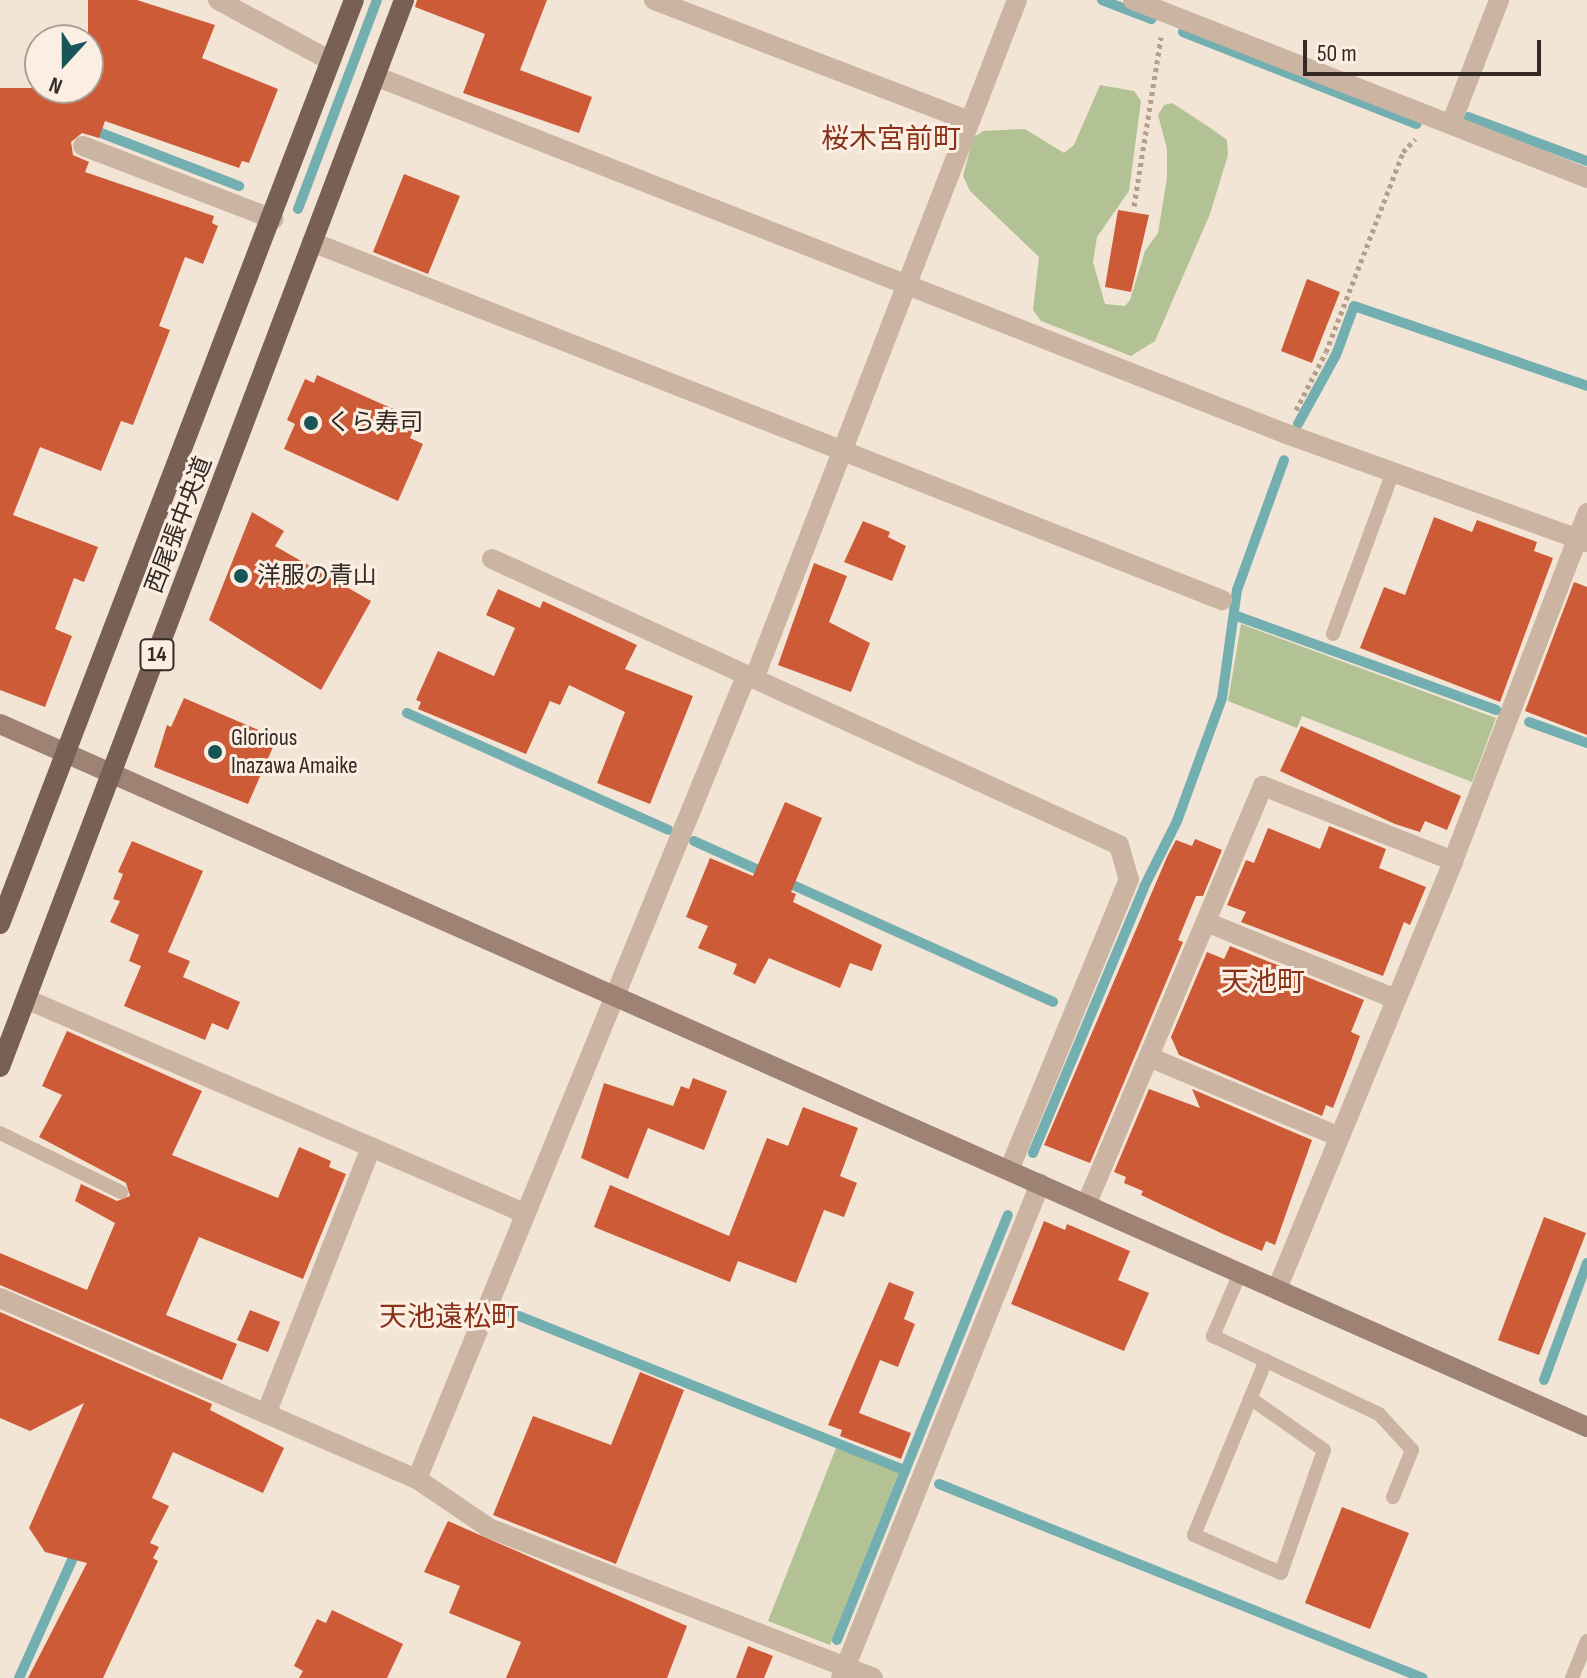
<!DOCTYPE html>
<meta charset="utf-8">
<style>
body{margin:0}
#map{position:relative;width:1587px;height:1678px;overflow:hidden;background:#f2e5d6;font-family:"Sofia Sans Condensed","Noto Sans JP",sans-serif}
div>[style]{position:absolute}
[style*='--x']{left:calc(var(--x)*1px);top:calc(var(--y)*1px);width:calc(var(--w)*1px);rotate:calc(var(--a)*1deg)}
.green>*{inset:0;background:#b3c295}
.stream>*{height:10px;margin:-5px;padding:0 5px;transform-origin:5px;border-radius:5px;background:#73afb1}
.building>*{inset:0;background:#ce5b38}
.path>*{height:5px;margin-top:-2.5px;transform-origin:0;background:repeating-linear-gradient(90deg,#b69e8c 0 4px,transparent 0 8px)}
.lane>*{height:14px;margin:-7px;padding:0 7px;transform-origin:7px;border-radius:7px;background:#cbb4a2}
.street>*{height:20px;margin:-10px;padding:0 10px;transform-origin:10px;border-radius:10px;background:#cbb4a2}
.secondary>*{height:20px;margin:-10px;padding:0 10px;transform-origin:10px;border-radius:10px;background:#9e8273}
.primary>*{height:20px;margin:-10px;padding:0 10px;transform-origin:10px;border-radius:10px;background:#786054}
.dots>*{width:22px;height:22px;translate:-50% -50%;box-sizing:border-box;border:4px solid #faefe2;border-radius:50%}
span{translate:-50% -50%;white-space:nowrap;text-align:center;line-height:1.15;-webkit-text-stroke:6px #faefe2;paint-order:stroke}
.shield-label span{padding:2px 6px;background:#faefe2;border:2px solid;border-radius:6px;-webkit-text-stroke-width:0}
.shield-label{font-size:22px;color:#352925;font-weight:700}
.poi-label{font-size:24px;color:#352925}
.left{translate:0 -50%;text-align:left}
.street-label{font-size:24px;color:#352925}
.quarter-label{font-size:28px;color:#893219}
.north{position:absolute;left:24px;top:24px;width:80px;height:80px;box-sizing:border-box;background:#faefe2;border:2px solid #aba096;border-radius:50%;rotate:201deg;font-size:22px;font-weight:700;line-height:32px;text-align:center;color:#352925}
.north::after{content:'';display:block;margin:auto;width:28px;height:36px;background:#185558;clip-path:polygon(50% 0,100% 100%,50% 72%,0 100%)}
.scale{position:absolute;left:1303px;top:40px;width:238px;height:36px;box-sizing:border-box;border:4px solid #352925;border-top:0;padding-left:10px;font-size:24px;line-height:28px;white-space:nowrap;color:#352925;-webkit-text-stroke:6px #faefe2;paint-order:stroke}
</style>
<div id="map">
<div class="green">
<i style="clip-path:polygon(1100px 85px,1134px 91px,1141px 101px,1129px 191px,1097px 237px,1093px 262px,1105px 304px,1125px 306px,1130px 300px,1145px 251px,1158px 233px,1167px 178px,1167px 149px,1158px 115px,1164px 105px,1172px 103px,1209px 127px,1227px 140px,1228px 155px,1210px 214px,1155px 341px,1131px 356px,1041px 321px,1033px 310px,1039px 257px,970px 191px,963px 176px,973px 138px,983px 131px,1025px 129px,1064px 153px,1074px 145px)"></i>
<i style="clip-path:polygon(1241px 624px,1496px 718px,1472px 782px,1302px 716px,1297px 728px,1228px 701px)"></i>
<i style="clip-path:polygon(836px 1448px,899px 1472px,830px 1645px,768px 1621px)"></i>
</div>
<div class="stream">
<i style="--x:1102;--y:0;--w:53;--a:21.2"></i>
<i style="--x:1183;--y:32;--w:251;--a:21.5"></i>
<i style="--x:1468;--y:117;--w:127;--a:20.3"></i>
<i style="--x:88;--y:128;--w:162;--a:21"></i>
<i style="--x:298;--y:209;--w:223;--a:-69.3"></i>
<i style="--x:1298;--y:424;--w:79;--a:-61.2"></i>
<i style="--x:1336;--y:355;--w:52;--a:-69.8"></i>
<i style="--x:1354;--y:306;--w:246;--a:18.9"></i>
<i style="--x:1234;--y:615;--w:279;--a:19.9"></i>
<i style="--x:407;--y:713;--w:286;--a:24.1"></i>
<i style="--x:1529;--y:722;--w:62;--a:19.9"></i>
<i style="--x:694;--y:841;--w:78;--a:24.3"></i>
<i style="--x:784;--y:881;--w:295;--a:24.2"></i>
<i style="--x:1033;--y:1153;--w:288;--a:-67.3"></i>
<i style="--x:1144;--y:887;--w:74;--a:-63.4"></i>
<i style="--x:1177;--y:821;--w:131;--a:-69.9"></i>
<i style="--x:1222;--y:698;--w:109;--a:-82.1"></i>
<i style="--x:1237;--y:590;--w:138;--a:-70.1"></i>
<i style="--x:504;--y:1310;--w:432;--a:21.8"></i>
<i style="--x:1544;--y:1380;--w:125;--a:-69.8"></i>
<i style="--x:939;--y:1484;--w:521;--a:21.84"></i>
<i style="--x:837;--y:1640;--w:458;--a:-68.1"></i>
<i style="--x:19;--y:1678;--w:141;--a:-65.8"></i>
</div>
<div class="building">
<i style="clip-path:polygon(88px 0,137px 0,215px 25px,202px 58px,278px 89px,249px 163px,242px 161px,239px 168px,105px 121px,99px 138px,82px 133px,71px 142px,73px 155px,89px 162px,85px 172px,214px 216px,212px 223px,218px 226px,203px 264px,185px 257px,159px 326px,170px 330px,133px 425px,121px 421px,101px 471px,40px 447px,13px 515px,98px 547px,84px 582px,74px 578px,55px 629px,72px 636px,45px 707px,0 690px,0 88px,88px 88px)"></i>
<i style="clip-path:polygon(417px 0,547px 0,520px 70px,592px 97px,579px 133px,463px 93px,485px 34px,415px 7px)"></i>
<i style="clip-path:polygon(404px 174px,460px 196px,428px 274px,373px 252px)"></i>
<i style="clip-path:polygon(1118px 210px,1149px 215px,1131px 292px,1105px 287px)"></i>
<i style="clip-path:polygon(1307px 279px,1340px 292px,1312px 363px,1281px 351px)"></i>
<i style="clip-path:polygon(317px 375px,418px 420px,410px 438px,423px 444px,398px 501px,284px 449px,295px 424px,287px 420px,305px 379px,314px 383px)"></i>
<i style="clip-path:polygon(252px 512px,284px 531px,275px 546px,371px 601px,321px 690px,209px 620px)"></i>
<i style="clip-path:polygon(1434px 517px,1472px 532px,1477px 520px,1537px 542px,1534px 551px,1553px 558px,1500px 702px,1360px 648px,1384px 587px,1405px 595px)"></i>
<i style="clip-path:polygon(863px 521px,890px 532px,888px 537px,906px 546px,892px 581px,844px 562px)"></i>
<i style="clip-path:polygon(814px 563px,847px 576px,829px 622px,870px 643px,851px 692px,778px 665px)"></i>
<i style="clip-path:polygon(1574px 582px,1587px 587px,1587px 735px,1525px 711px)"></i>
<i style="clip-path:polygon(498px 589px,540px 608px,543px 601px,637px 645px,625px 669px,693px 696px,650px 804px,597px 783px,625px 712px,569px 685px,560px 705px,550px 701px,526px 754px,418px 709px,421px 702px,416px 700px,438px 651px,494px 676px,515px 628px,486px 615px)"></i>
<i style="clip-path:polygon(184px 698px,277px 738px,248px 804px,154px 767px,167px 725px,171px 727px)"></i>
<i style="clip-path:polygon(1301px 726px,1461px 796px,1447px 830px,1425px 821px,1420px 832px,1395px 824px,1280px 771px)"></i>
<i style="clip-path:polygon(785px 802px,822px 818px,791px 892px,796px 894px,793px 902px,882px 945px,872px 971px,850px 963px,840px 988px,769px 958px,755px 984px,733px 974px,737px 964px,698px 948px,708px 926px,686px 917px,710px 858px,753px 876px)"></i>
<i style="clip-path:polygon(1329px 826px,1386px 849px,1379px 868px,1426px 887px,1410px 925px,1404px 922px,1383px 976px,1241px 922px,1246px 912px,1227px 905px,1246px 860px,1254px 863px,1268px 828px,1320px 849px)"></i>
<i style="clip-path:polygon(1195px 839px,1222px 850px,1203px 896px,1196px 896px,1178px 940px,1183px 942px,1090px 1163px,1044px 1145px,1167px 857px,1176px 840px,1192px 846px)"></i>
<i style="clip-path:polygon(132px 841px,203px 871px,168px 952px,190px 961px,183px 977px,240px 1002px,228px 1030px,212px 1023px,205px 1040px,124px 1006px,141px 966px,129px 961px,139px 935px,110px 922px,120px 901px,113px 899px,123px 874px,118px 872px)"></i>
<i style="clip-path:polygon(1230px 946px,1364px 1000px,1351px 1032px,1360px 1036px,1351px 1061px,1333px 1108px,1326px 1105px,1322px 1116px,1179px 1055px,1171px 1037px,1207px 952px,1224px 959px)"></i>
<i style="clip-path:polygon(67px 1031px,202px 1091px,172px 1155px,278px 1198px,299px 1147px,331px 1161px,329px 1167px,346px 1174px,303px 1279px,199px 1237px,166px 1315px,237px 1344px,222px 1380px,0 1285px,0 1253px,87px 1290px,115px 1223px,75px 1201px,81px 1184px,117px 1201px,130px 1196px,126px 1183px,39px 1137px,62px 1095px,42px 1086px)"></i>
<i style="clip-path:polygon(693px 1078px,727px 1091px,704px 1150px,648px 1128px,628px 1179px,581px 1158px,604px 1083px,673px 1106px,681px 1086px,689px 1089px)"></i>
<i style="clip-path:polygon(1149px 1089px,1200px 1108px,1192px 1089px,1312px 1140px,1275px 1245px,1266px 1241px,1262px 1251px,1223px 1234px,1141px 1195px,1143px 1191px,1124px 1183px,1126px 1177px,1114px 1172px)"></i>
<i style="clip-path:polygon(803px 1107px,858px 1128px,840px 1176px,857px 1183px,844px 1217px,824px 1210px,796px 1283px,738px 1261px,730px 1282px,594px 1227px,610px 1185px,729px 1236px,767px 1138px,788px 1146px)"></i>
<i style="clip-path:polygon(1544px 1217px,1586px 1233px,1539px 1355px,1498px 1340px)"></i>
<i style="clip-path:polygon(1044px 1221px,1065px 1230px,1067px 1224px,1130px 1251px,1118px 1280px,1149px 1293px,1124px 1351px,1011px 1304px)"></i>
<i style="clip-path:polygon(889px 1282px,914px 1292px,904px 1319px,915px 1324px,898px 1367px,880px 1360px,859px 1413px,911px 1433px,901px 1459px,840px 1436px,842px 1430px,828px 1425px)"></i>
<i style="clip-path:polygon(250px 1310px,280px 1322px,268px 1352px,237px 1340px)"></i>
<i style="clip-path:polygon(0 1312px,212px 1404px,210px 1410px,284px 1448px,263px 1493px,173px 1452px,152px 1498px,169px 1506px,150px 1543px,159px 1547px,153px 1558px,158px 1561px,103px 1678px,28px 1678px,87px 1563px,45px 1552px,29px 1528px,84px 1403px,30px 1431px,0 1418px)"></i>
<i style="clip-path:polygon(640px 1372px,684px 1390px,616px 1564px,493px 1515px,533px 1416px,611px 1445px)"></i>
<i style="clip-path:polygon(1342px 1507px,1409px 1533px,1370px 1629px,1305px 1603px)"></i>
<i style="clip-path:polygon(448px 1521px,687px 1626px,667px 1678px,506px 1678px,521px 1642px,449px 1613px,460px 1586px,424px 1572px)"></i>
<i style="clip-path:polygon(332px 1610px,403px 1644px,387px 1678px,299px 1678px,303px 1671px,294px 1666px,317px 1619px,326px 1623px)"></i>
<i style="clip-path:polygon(748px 1646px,773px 1656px,764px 1678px,736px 1678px)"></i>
</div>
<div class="path">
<i style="--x:1134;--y:206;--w:171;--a:-80.9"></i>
<i style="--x:1296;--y:410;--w:65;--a:-62.7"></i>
<i style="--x:1326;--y:352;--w:214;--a:-68.9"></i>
<i style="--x:1403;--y:152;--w:18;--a:-47"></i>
</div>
<div class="lane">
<i style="--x:1333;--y:634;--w:173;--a:-69.7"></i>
<i style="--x:0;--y:1133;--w:135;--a:26"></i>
<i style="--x:1240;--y:1273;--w:69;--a:113.2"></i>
<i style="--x:1213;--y:1336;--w:183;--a:25.2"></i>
<i style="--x:1379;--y:1414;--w:49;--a:47.5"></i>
<i style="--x:1412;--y:1450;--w:51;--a:112"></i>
<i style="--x:1250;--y:1398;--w:90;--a:35.1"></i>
<i style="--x:1324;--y:1450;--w:130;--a:109.3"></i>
<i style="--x:1281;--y:1573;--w:95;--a:-156.4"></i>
<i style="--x:1194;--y:1535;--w:189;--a:-67.6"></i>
<i style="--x:1572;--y:1678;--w:40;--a:-68"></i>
</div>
<div class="street">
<i style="--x:218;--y:0;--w:128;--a:28.4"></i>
<i style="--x:654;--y:0;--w:338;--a:21"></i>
<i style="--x:1133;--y:0;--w:488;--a:21.4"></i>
<i style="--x:375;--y:76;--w:977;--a:21.44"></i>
<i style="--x:1284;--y:433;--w:322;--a:19.8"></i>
<i style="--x:1451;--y:124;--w:133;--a:-68.8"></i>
<i style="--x:83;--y:146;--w:204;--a:21"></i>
<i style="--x:312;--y:242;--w:978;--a:21.48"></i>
<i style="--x:492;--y:559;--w:689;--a:24.52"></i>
<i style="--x:1119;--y:845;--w:35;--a:74"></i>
<i style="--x:1129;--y:879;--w:315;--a:112.4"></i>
<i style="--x:754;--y:679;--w:728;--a:-68.83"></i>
<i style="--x:1206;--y:922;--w:205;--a:22.1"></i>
<i style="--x:26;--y:999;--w:542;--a:23.25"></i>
<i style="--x:1149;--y:1057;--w:206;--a:22.8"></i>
<i style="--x:1086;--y:1205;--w:455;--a:-67.1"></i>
<i style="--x:1263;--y:786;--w:204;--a:21.5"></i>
<i style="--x:1277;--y:1289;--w:463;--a:-67.6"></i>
<i style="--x:1453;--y:861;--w:373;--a:-68.9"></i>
<i style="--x:0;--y:1298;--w:455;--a:23.5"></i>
<i style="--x:417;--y:1479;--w:87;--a:34.2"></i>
<i style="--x:489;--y:1528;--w:412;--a:21.3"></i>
<i style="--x:266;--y:1414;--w:287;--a:-68.5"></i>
<i style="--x:417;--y:1479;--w:868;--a:-67.72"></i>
<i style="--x:841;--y:1678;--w:533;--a:-68.06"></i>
</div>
<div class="secondary">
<i style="--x:0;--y:724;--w:1736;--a:23.89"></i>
</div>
<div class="primary">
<i style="--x:0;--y:924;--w:989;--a:-69.04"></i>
<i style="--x:0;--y:1067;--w:1141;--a:-69.26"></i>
</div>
<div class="dots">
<i style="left:311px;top:423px;background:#185558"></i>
<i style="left:241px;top:576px;background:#185558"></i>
<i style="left:215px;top:752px;background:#185558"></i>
</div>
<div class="shield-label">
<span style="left:157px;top:655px">14</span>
</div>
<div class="poi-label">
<span class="left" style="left:327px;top:423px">くら寿司</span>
<span class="left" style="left:257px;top:576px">洋服の青山</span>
<span class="left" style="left:231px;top:752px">Glorious<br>Inazawa Amaike</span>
</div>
<div class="street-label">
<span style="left:179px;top:525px;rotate:-69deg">西尾張中央道</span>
</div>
<div class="quarter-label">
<span style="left:891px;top:140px">桜木宮前町</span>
<span style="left:1263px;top:983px">天池町</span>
<span style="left:449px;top:1318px">天池遠松町</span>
</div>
<div class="north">N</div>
<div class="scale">50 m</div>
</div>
